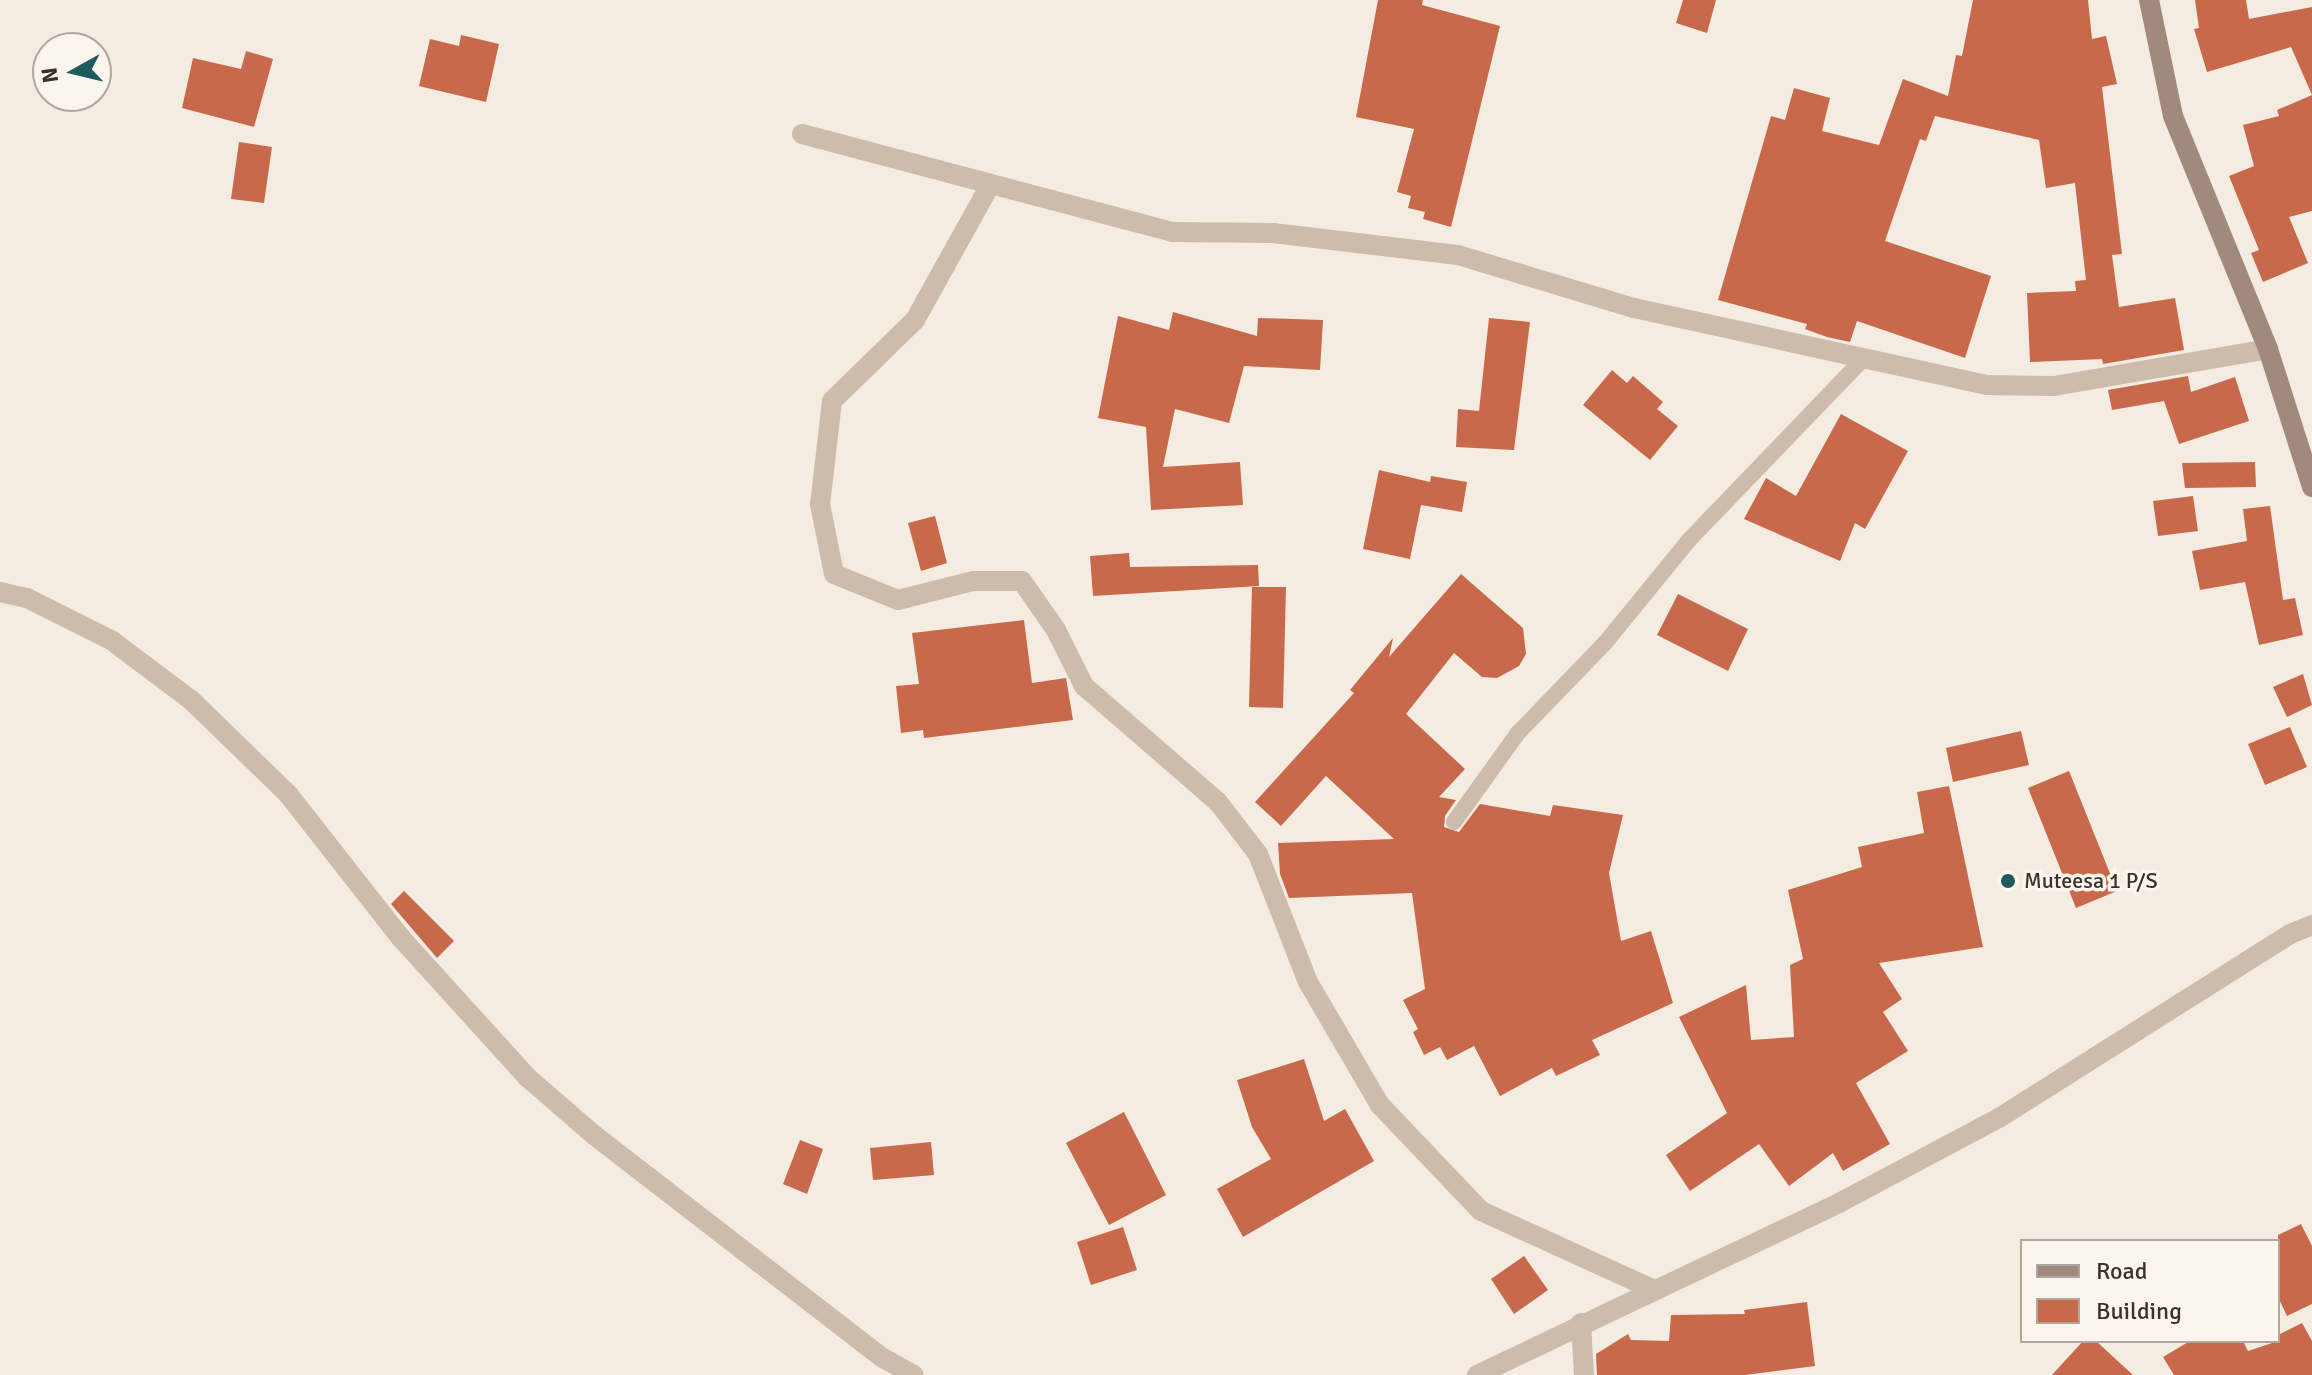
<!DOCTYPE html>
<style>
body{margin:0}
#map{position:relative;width:2312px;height:1375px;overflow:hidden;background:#f4ebe1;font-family:Signika,sans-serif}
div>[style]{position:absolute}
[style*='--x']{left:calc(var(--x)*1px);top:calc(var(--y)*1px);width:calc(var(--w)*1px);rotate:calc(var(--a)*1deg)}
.building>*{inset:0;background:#c8694b}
.lane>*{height:16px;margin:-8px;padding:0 8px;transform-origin:8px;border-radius:8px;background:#cdbbac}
.street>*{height:20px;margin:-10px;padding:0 10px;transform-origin:10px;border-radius:10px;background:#cdbbac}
.secondary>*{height:20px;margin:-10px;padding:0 10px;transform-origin:10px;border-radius:10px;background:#a18a7d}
.dots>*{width:22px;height:22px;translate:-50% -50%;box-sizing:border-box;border:4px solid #fbf5ee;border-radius:50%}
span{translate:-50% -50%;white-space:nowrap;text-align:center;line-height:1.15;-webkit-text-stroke:7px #fbf5ee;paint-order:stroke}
.poi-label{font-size:22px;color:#3b302b}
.left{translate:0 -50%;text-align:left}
.legend{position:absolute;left:2020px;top:1239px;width:260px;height:104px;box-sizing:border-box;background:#fbf5ee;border:2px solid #aea6a0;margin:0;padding:10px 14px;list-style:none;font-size:24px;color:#3b302b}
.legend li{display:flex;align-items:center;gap:16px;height:40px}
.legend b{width:40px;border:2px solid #aea6a0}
.north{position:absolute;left:32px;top:32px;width:80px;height:80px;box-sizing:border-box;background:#fbf5ee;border:2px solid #aea6a0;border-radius:50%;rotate:262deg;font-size:22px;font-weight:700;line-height:32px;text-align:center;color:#3b302b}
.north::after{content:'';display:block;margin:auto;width:28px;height:36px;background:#1f5a5e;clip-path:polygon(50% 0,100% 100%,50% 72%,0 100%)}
</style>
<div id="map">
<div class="building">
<i style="clip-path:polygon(1378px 0,1423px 0,1422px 5px,1500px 26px,1451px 227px,1423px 219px,1425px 212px,1408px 208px,1411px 196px,1397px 192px,1414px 129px,1356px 117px)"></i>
<i style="clip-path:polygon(1683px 0,1716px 0,1707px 33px,1676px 23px)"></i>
<i style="clip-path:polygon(1973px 0,2088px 0,2092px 39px,2106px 36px,2117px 84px,2102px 87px,2122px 254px,2112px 255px,2119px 307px,2175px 298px,2184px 350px,2103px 364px,2102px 359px,2030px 362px,2027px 293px,2076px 291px,2075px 281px,2086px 280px,2075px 183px,2046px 188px,2039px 140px,1935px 116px,1926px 141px,1920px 139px,1885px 241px,1991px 276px,1965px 358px,1857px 321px,1850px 342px,1827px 337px,1805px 329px,1807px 324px,1718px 300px,1771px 116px,1785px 120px,1794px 88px,1830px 98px,1822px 131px,1879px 145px,1903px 79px,1948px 96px,1956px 55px,1962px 56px)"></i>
<i style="clip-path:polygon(2195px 0,2246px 0,2249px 19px,2312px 7px,2312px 211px,2289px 217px,2308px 263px,2263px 282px,2251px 253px,2259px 250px,2229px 176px,2254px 166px,2243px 125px,2279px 116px,2277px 110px,2312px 95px,2291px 47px,2207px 72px,2194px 29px,2199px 28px)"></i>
<i style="clip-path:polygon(461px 35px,499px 44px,486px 102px,419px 86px,430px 39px,459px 46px)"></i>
<i style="clip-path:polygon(246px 51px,273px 59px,254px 127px,182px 108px,193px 58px,241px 69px)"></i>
<i style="clip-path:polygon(239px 142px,272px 147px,264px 203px,231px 199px)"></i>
<i style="clip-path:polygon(1173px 312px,1257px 336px,1258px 318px,1323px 320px,1320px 370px,1244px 366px,1229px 423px,1175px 409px,1163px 467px,1240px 462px,1243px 505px,1151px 510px,1146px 427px,1098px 418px,1118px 316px,1169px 330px)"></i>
<i style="clip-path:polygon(1489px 318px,1530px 322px,1514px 450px,1456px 447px,1458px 409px,1479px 411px)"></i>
<i style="clip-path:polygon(1612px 370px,1627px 383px,1633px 376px,1663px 402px,1657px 409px,1678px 426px,1650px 460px,1583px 405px)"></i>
<i style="clip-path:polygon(2188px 376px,2191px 392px,2235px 377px,2249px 421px,2179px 444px,2164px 401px,2112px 410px,2108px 390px)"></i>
<i style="clip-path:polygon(1841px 414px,1908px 451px,1865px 529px,1855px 523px,1840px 561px,1744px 519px,1766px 478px,1796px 496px)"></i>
<i style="clip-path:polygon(2255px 462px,2256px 487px,2185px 488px,2182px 463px)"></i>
<i style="clip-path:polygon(1379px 470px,1430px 482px,1431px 476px,1467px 482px,1462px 512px,1421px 505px,1410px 559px,1363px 549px)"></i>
<i style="clip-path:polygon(2193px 496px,2198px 531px,2158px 536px,2153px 501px)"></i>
<i style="clip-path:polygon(2270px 506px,2283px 600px,2295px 598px,2303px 635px,2259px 645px,2245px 582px,2200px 590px,2192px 551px,2247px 541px,2243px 509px)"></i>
<i style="clip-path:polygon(935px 516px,947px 563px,921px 571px,908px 523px)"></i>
<i style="clip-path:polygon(1129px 553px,1130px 567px,1258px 565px,1259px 586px,1093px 596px,1090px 556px)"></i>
<i style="clip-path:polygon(1461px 574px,1523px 628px,1526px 654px,1519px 666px,1497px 678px,1482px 677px,1454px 653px,1406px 714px,1465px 769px,1439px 797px,1456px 800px,1445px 816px,1444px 827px,1459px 832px,1480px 804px,1550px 816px,1553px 805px,1623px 815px,1609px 873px,1621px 941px,1651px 931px,1673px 1003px,1592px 1040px,1600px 1055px,1556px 1076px,1552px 1068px,1500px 1096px,1474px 1046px,1447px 1060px,1440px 1047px,1424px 1055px,1413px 1032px,1418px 1029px,1403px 1000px,1425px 989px,1412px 893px,1289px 898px,1280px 874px,1278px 843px,1394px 839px,1326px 776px,1281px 826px,1255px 802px,1354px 693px,1350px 690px,1393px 638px,1389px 657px)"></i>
<i style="clip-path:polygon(1252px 587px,1286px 587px,1283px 708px,1249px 707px)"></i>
<i style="clip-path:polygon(1678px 594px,1748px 629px,1728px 671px,1657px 635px)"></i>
<i style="clip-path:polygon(1024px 620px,1032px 683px,1066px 678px,1073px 720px,924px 738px,923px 730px,901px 733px,896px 686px,919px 684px,912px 633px)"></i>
<i style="clip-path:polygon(2303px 674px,2312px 705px,2287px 717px,2273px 687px)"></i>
<i style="clip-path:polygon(2290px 727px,2307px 767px,2265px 785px,2248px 744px)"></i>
<i style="clip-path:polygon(2021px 731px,2029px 765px,1953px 782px,1946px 748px)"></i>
<i style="clip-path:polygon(2069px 771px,2117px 891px,2076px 908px,2028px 788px)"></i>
<i style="clip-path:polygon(1949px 786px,1983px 947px,1879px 963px,1902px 999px,1883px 1012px,1908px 1051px,1856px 1083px,1890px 1144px,1843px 1171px,1833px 1153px,1789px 1186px,1759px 1144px,1690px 1191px,1666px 1155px,1727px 1113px,1679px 1017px,1746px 985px,1751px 1040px,1794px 1037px,1790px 965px,1803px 959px,1788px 890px,1862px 867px,1858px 847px,1924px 833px,1917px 792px)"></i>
<i style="clip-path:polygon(404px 891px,454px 941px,437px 958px,391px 904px)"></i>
<i style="clip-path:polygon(1304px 1059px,1324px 1121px,1345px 1109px,1374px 1161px,1243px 1237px,1217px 1189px,1271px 1159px,1252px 1127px,1237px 1080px)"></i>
<i style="clip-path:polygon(1124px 1112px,1166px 1195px,1109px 1225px,1066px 1143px)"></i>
<i style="clip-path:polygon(800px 1140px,823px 1149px,807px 1194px,783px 1184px)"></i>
<i style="clip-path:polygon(931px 1142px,934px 1175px,873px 1180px,870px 1148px)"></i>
<i style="clip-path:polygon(2301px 1224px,2312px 1246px,2312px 1304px,2287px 1316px,2278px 1297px,2278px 1235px)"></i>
<i style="clip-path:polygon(1123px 1227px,1137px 1270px,1091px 1285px,1077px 1242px)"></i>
<i style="clip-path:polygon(1524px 1256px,1548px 1290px,1514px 1314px,1491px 1279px)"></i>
<i style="clip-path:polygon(1807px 1302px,1815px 1366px,1745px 1375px,1597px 1375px,1596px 1354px,1628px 1334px,1631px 1340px,1669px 1341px,1671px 1315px,1745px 1314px,1744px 1310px)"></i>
<i style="clip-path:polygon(2302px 1323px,2312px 1341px,2312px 1375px,2174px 1375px,2163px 1357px,2190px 1341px,2243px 1341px,2248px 1351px,2278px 1341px,2278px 1335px)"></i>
<i style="clip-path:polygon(2083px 1341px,2096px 1341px,2133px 1375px,2052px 1375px)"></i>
</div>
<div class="lane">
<i style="--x:1454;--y:822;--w:110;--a:-54.3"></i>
<i style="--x:1518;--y:733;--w:125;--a:-46"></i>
<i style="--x:1605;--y:643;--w:133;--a:-50.8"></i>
<i style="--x:1689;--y:540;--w:252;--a:-46.1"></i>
</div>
<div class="street">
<i style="--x:802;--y:134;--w:383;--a:14.8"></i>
<i style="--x:1172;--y:232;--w:101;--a:0.6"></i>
<i style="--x:1273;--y:233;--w:186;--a:6.8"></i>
<i style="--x:1458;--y:255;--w:184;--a:16.8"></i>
<i style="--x:1634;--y:308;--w:361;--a:12.3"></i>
<i style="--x:1987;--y:385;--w:67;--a:0.9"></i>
<i style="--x:2054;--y:386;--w:217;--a:-9.8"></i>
<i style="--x:989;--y:187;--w:152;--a:119.1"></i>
<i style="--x:915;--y:320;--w:116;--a:135.7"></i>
<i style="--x:832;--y:401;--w:104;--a:96.6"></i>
<i style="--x:820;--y:504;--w:71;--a:78.7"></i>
<i style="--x:834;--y:574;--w:69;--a:22.1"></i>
<i style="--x:898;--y:600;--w:77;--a:-14.2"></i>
<i style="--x:973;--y:581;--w:49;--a:0"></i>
<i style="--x:1022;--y:581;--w:60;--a:55.2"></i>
<i style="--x:1056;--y:630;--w:63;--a:63.4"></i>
<i style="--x:1084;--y:686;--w:177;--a:40.9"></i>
<i style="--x:1218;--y:802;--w:66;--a:52.4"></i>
<i style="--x:1258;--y:854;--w:137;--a:68.7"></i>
<i style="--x:1308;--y:982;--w:143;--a:59.7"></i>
<i style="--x:1380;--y:1105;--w:146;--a:46.4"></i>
<i style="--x:1481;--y:1211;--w:188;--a:24.5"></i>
<i style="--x:0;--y:592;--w:28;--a:13"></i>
<i style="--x:27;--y:598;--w:94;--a:26.6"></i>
<i style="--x:111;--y:640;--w:100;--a:36.9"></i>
<i style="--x:191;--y:700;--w:135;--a:44.1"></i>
<i style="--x:288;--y:794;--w:183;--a:51.9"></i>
<i style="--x:401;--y:938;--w:188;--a:47.8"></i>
<i style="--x:527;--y:1077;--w:89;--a:40.9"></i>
<i style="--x:594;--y:1135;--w:365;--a:37.7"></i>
<i style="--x:883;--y:1358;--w:35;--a:29"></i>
<i style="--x:1581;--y:1323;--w:52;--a:86.7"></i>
<i style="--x:1477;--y:1375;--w:401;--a:-25.4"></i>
<i style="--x:1839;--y:1203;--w:181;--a:-28"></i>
<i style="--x:1999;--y:1118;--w:344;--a:-32.3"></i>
<i style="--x:2290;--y:934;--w:24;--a:-22"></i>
</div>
<div class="secondary">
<i style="--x:2149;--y:0;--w:118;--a:78.3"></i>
<i style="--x:2173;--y:116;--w:252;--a:67.8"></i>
<i style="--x:2268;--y:349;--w:145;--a:72.3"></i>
</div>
<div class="dots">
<i style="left:2008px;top:881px;background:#1f5a5e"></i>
</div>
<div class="poi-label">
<span class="left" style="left:2024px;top:881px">Muteesa 1 P/S</span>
</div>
<ul class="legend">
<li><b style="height:10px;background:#a18a7d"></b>Road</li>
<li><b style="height:22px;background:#c8694b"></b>Building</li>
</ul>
<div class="north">N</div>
</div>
